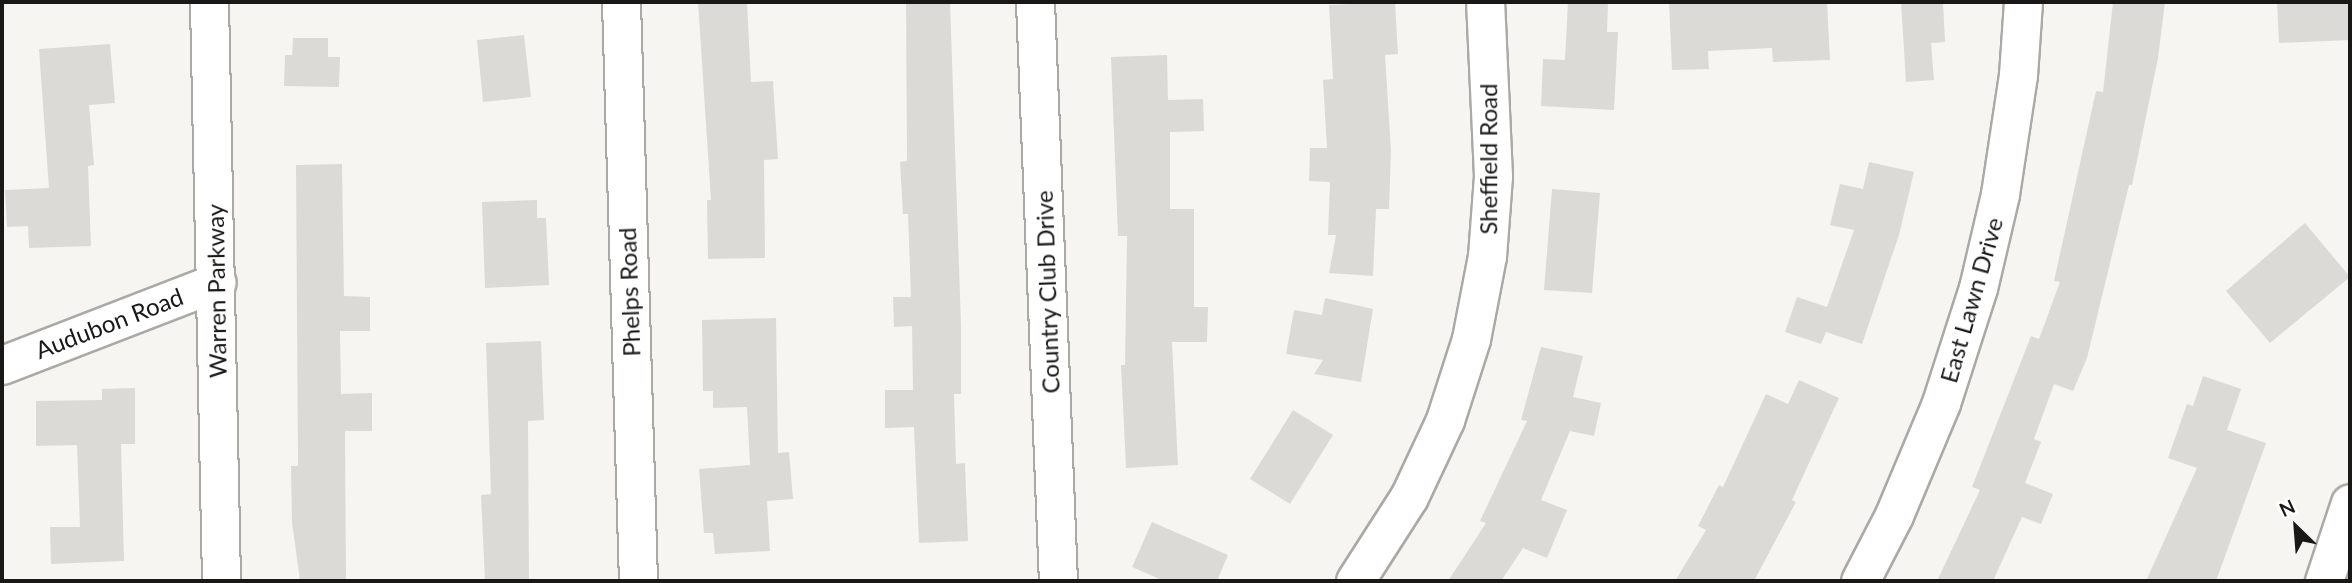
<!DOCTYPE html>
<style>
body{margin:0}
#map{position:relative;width:2352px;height:583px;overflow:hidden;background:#f7f5f2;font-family:Lato,sans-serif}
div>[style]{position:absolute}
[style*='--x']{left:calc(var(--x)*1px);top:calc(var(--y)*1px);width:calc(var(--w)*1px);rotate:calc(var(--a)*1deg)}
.building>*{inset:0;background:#dcdad7}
.roads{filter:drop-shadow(2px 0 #aba9a6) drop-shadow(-2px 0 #aba9a6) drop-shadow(0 2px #aba9a6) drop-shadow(0 -2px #aba9a6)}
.street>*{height:37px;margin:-18.5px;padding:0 18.5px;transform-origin:18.5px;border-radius:18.5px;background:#fff}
span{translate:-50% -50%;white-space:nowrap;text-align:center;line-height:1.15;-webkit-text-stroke:6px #fff;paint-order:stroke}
.street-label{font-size:24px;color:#191817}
.frame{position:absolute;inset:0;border:4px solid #191817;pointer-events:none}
.north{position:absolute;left:2261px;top:492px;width:70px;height:70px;-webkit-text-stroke:5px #fff;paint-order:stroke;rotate:335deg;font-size:19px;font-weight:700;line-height:28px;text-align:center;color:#191817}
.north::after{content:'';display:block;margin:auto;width:24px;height:32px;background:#191817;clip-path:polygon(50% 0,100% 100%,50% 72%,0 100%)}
</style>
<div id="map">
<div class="building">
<i style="clip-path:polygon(698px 2px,747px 2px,751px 82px,773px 81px,778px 159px,764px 160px,765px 258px,708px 259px,707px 200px,711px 200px)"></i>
<i style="clip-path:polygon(906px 2px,950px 2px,961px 325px,961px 394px,954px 394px,956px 464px,965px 463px,968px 541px,919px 543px,914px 427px,885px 428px,885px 390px,913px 390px,912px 326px,894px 327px,893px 297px,911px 297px,908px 214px,903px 214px,900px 162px,907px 161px)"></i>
<i style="clip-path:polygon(1395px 2px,1398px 54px,1385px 55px,1391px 151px,1389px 209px,1376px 209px,1373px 276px,1329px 273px,1336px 235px,1328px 235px,1330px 182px,1309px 181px,1310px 148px,1327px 148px,1323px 80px,1333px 79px,1329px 5px)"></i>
<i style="clip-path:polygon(1568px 2px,1608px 2px,1607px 32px,1618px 32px,1614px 110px,1541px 106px,1543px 59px,1565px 60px)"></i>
<i style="clip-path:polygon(1669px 2px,1827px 2px,1830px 60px,1773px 62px,1772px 48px,1708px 51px,1709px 69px,1672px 70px)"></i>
<i style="clip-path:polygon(1901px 2px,1943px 2px,1945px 42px,1931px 43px,1934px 80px,1906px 82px)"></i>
<i style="clip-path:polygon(2113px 2px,2165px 2px,2158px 58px,2132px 185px,2129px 185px,2087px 358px,2073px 391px,2054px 384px,2034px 439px,2041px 442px,2025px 483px,2053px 494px,2041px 524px,2022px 517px,1993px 581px,1937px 581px,1980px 490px,1972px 487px,2031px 336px,2039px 339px,2060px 282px,2054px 281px,2096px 91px,2103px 92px)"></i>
<i style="clip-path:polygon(2277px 2px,2349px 2px,2350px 40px,2279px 43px)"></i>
<i style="clip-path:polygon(524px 35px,531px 97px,483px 102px,477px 40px)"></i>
<i style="clip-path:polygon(293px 38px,328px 38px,328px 57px,340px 57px,339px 87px,284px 86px,285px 55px,292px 55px)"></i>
<i style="clip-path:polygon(110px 44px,115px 103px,89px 105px,94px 165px,88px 166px,91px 246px,29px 248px,28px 226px,7px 227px,5px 190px,49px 188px,39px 49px)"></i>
<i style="clip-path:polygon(1167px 55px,1168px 100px,1203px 99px,1204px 131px,1170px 132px,1170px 209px,1194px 209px,1194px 307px,1208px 307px,1207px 342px,1172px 342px,1178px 465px,1126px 468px,1121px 365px,1125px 365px,1127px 236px,1118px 236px,1111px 57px)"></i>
<i style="clip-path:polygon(1869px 162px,1914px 172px,1899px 235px,1862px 344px,1826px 332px,1821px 344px,1785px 332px,1797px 297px,1827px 307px,1854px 230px,1830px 225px,1840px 184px,1863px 189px)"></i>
<i style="clip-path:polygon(342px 164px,344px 296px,370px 297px,370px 331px,340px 331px,341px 394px,372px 393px,372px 431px,345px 431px,346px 581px,300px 581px,292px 522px,291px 466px,298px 466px,296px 165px)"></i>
<i style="clip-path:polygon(1552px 189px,1600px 193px,1592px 293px,1544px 290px)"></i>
<i style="clip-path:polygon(537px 200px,537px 218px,546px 218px,549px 285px,485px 288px,482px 202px)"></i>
<i style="clip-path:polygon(2305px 223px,2350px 277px,2270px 343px,2226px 291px)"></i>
<i style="clip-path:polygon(1325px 298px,1373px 309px,1361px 382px,1314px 374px,1323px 360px,1286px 354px,1294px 310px,1322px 315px)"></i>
<i style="clip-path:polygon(776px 318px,778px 453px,789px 452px,793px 499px,767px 501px,770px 551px,715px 554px,713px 533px,704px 533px,699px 469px,750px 465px,747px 407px,713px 408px,713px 391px,703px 391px,702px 320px)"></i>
<i style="clip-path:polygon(541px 341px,544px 420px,528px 421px,529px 581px,485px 581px,481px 495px,491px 494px,486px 343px)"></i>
<i style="clip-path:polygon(1541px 347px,1583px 356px,1573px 397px,1601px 403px,1594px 436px,1570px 431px,1541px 500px,1567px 510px,1547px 558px,1523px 548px,1501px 581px,1448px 581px,1486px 523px,1480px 521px,1527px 421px,1521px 420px)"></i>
<i style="clip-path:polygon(2203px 376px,2241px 389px,2227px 430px,2266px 443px,2216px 581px,2146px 581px,2197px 468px,2168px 458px,2187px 404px,2193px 406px)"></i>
<i style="clip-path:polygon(1799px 380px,1839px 398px,1792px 500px,1796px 502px,1754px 581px,1675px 581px,1706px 530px,1698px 526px,1719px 485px,1723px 487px,1766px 394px,1788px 404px)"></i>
<i style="clip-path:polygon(135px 388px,135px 444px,121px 444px,124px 561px,51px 564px,50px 527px,80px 527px,77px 445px,36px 446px,36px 401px,102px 400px,102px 389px)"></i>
<i style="clip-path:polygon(1293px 410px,1333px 435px,1290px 504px,1250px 479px)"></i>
<i style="clip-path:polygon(1152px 522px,1228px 555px,1217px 581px,1164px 581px,1132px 567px)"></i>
</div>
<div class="roads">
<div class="street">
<i style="--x:209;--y:2;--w:579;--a:88.81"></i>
<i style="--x:621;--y:2;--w:579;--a:88.32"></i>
<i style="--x:1035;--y:2;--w:579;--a:87.73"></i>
<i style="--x:2;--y:365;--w:230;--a:-21.1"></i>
<i style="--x:1355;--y:581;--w:100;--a:-57.3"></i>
<i style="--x:1409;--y:497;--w:85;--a:-64.9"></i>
<i style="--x:1445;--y:420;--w:85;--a:-72.2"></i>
<i style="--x:1471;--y:339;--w:85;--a:-79.1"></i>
<i style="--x:1487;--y:256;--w:80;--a:-85.7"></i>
<i style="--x:1493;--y:176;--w:174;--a:-92.6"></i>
<i style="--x:1860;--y:581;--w:74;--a:-62.7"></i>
<i style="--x:1894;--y:515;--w:121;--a:-67.2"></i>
<i style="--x:1941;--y:403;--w:121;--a:-72.2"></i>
<i style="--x:1978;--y:288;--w:97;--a:-76.8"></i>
<i style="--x:2000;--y:194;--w:120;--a:-81.4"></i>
<i style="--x:2018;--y:75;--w:73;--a:-86.1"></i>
<i style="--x:2324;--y:581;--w:82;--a:-71.6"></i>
</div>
</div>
<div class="street-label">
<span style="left:1488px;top:159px;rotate:-90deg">Sheffield Road</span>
<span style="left:216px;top:291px;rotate:-91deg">Warren Parkway</span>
<span style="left:629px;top:292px;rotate:-92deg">Phelps Road</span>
<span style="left:1047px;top:292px;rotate:-92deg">Country Club Drive</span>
<span style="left:1971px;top:300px;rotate:-74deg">East Lawn Drive</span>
<span style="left:109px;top:323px;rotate:-21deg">Audubon Road</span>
</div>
<div class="frame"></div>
<div class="north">N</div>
</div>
